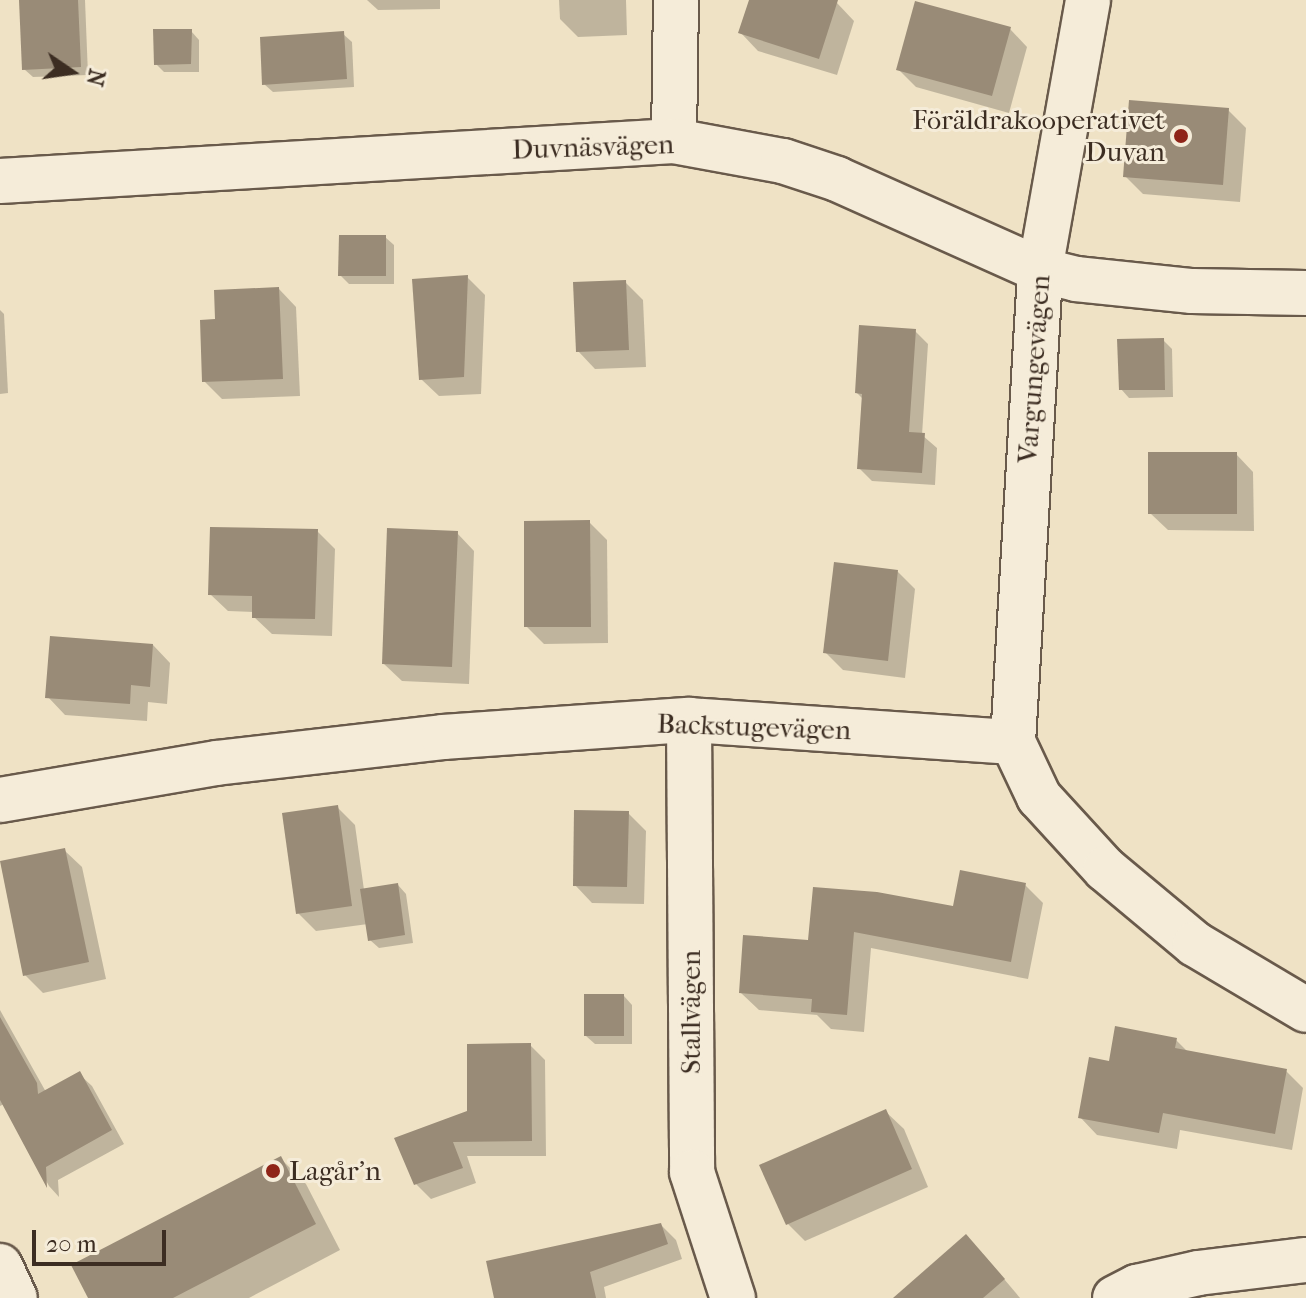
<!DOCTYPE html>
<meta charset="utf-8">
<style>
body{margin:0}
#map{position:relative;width:1306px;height:1298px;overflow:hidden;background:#efe2c5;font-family:"IM FELL French Canon",serif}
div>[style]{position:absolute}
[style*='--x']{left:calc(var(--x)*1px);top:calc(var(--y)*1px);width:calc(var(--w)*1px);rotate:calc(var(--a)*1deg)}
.shadow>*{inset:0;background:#0003}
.building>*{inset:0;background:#998b77}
.roads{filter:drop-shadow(2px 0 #695a4b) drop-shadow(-2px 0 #695a4b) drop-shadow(0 2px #695a4b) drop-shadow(0 -2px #695a4b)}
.street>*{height:44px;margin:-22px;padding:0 22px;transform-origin:22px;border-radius:22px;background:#f5ecd9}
.secondary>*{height:44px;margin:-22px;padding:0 22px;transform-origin:22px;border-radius:22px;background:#f5ecd9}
.dots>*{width:22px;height:22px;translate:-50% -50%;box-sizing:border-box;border:4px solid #f5ecd9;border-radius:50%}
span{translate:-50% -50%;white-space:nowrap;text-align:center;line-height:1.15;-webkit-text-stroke:6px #f5ecd9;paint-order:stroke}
.poi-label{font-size:28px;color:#3c2d22}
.right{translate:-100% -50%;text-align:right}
.left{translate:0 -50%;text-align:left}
.street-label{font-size:28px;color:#3c2d22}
.north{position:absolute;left:32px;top:32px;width:80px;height:80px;-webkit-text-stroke:6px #f5ecd9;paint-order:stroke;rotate:103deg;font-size:22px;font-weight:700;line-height:32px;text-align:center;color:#3c2d22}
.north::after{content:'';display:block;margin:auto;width:28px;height:36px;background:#3c2d22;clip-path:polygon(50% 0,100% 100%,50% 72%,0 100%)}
.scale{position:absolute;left:32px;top:1230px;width:134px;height:36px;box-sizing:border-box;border:4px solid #3c2d22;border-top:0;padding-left:10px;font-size:24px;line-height:28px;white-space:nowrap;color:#3c2d22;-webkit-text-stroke:6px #f5ecd9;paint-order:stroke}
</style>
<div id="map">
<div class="shadow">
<i style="clip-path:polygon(21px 0,85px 0,88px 75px,33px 77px,24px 69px)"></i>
<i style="clip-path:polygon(367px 0,440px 0,440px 9px,378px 10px)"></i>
<i style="clip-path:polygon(559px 0,626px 0,627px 35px,578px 37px,560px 19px)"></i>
<i style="clip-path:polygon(751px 0,837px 3px,854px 21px,837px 75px,758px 51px,741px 33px)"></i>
<i style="clip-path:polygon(1010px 29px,1027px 47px,1009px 113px,916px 87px,898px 69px)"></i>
<i style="clip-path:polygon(191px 31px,199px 40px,199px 72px,164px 72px,156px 64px)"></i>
<i style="clip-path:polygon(343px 34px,352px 42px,354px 87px,273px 92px,264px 84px)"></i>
<i style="clip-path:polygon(1228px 110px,1246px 128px,1240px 202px,1143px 194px,1125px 176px)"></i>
<i style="clip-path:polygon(385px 237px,394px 245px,394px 284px,349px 284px,340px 275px)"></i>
<i style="clip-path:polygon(467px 277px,485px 295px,481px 394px,439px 396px,421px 379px)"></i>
<i style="clip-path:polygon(625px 282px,643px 300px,646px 367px,595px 369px,578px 351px)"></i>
<i style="clip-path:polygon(279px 289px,296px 307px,300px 396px,222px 399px,204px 381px,217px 321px)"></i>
<i style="clip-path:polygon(0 310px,4px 314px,8px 393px,0 394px)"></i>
<i style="clip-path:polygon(915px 331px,928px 344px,922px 435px,937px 448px,935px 485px,872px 481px,859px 468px,864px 400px,857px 393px)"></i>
<i style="clip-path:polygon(1163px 340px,1172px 349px,1173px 397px,1129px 398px,1121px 389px)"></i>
<i style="clip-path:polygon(1236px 454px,1253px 472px,1254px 531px,1168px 530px,1150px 513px)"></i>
<i style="clip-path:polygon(589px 522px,607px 540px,608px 643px,544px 644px,526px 626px)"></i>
<i style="clip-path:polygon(317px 531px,335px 549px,332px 636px,272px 634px,254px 617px,254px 612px,228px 611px,210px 594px)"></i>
<i style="clip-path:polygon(457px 533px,474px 551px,469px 684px,402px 681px,384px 664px)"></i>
<i style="clip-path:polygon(897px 571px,915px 589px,905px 678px,843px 670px,826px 653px)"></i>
<i style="clip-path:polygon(153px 645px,170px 663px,167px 704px,148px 702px,147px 721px,65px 715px,48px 697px)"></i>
<i style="clip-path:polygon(337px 807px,355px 825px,364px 890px,398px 885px,406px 894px,413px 943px,379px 948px,370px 940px,368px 924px,316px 931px,298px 913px)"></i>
<i style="clip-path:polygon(628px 813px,646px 831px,644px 904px,592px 903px,575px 885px)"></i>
<i style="clip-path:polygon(64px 850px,82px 867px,106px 979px,43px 993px,25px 975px)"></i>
<i style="clip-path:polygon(1025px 885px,1043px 903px,1028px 979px,871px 948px,864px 1032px,831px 1029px,817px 1015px,759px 1010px,741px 993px,810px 942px,955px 908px)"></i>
<i style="clip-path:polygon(624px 996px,632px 1005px,632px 1044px,595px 1044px,586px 1036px)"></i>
<i style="clip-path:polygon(0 1010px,46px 1092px,79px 1074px,92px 1086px,124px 1144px,58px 1180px,59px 1197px,49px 1186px,4px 1104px,0 1106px)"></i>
<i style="clip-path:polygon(1176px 1040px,1189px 1053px,1286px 1071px,1303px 1088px,1292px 1150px,1180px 1130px,1177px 1149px,1097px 1135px,1080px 1117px,1111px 1063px)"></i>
<i style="clip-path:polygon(530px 1045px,545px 1060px,546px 1156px,467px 1156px,476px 1183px,431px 1199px,416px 1184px,397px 1139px,469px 1112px)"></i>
<i style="clip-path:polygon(886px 1112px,904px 1129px,928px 1187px,805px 1241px,788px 1224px)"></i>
<i style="clip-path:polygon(280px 1158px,306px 1184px,340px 1250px,249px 1298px,90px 1298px)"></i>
<i style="clip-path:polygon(661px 1225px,676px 1240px,682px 1259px,604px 1287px,606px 1298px,496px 1298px)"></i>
<i style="clip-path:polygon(983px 1254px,1020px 1298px,896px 1298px)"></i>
</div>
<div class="building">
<i style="clip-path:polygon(19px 0,78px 0,81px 67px,22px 70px)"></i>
<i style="clip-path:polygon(749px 0,838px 0,819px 59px,738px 33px)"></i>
<i style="clip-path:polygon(915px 1px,1011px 27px,992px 96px,896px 70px)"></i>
<i style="clip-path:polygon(153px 29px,192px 29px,191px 64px,154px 65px)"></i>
<i style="clip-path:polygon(344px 31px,347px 79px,262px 85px,260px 37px)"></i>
<i style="clip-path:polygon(1129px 100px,1229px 108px,1223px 185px,1123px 177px)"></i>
<i style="clip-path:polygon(339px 235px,386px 235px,386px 276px,338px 276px)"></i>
<i style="clip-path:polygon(468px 275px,464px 377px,419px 380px,412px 279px)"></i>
<i style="clip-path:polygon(626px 280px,629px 350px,576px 352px,573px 282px)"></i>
<i style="clip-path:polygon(279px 287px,283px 379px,202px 382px,200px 320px,215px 319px,214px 290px)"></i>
<i style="clip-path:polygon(859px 325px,916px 329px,909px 432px,925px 433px,922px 473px,857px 469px,862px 394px,855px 393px)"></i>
<i style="clip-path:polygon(1164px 338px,1165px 390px,1119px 390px,1117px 339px)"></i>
<i style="clip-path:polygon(1148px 452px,1237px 452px,1237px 514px,1148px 514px)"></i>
<i style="clip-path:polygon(590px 520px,591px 627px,524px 627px,524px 521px)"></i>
<i style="clip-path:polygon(210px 527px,318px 529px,315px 619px,252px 618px,252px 596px,208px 595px)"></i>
<i style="clip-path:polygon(387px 528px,458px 531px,452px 667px,382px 664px)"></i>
<i style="clip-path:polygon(834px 562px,898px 570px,888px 661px,823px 653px)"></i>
<i style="clip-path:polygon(50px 636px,153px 644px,150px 687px,131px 685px,130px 704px,45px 698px)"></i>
<i style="clip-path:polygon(338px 805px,352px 906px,296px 914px,282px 813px)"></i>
<i style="clip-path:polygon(574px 810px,629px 811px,627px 887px,573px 886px)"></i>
<i style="clip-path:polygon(65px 848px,89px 962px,23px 976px,0 861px)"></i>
<i style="clip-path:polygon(960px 870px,1026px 883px,1011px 962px,854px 932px,847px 1015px,811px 1012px,812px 999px,739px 993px,743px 935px,808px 940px,813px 887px,877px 892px,953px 906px)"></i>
<i style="clip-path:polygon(398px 883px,405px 935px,368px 941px,360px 889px)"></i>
<i style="clip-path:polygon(584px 994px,624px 994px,624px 1036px,584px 1036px)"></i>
<i style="clip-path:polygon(0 1017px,37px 1083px,38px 1094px,80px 1071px,112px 1130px,46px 1167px,47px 1188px,0 1100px)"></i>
<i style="clip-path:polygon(1115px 1026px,1177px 1038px,1175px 1048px,1287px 1069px,1275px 1134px,1163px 1113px,1159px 1133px,1078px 1118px,1089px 1057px,1109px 1061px)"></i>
<i style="clip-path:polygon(531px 1043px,532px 1141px,453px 1142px,463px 1168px,414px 1185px,394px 1138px,467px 1111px,467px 1044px)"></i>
<i style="clip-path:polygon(886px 1109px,912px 1169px,786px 1225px,759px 1165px)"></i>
<i style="clip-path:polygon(281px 1156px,316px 1224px,173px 1298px,88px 1298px,71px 1265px)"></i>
<i style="clip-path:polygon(661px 1223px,668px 1244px,590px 1272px,596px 1298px,494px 1298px,486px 1261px)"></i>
<i style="clip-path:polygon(966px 1234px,1005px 1279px,983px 1298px,893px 1298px)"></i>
</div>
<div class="roads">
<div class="street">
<i style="--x:674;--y:141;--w:141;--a:-89.2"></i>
<i style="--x:689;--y:720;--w:452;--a:89.6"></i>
<i style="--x:692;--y:1172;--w:133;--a:72"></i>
<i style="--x:1013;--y:742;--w:473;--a:-86.7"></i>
<i style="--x:1040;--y:270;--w:274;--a:-79.9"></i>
<i style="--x:0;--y:800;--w:219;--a:-9.7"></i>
<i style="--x:216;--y:763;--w:228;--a:-6.5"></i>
<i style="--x:443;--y:737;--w:247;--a:-4"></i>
<i style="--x:689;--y:720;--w:325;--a:3.9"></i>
<i style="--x:1013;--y:742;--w:61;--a:64.7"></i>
<i style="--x:1039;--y:797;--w:98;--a:47.5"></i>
<i style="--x:1105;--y:869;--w:117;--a:39.8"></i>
<i style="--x:1195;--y:944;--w:129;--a:30.7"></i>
<i style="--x:0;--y:1266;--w:35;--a:65"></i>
<i style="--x:1115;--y:1298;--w:25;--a:-27"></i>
<i style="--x:1137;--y:1287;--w:63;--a:-12.9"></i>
<i style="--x:1198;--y:1273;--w:109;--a:-6.9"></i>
</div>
<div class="secondary">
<i style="--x:0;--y:181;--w:675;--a:-3.4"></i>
<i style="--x:674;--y:141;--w:111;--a:10.4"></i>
<i style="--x:783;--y:161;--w:57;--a:18.4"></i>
<i style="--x:837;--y:179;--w:222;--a:24.1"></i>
<i style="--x:1040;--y:270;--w:37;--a:14"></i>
<i style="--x:1076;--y:279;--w:117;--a:5.9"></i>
<i style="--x:1192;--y:291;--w:114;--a:1"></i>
</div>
</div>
<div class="dots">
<i style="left:1181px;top:136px;background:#8f2418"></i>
<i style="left:273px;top:1171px;background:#8f2418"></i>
</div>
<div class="poi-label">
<span class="right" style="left:1165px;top:136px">Föräldrakooperativet<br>Duvan</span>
<span class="left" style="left:289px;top:1171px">Lagår'n</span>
</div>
<div class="street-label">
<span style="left:593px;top:147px;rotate:-2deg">Duvnäsvägen</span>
<span style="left:1034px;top:369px;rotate:-86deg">Vargungevägen</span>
<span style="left:754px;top:727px;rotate:2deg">Backstugevägen</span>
<span style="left:691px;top:1012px;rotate:-90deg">Stallvägen</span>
</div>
<div class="north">N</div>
<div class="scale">20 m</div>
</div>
